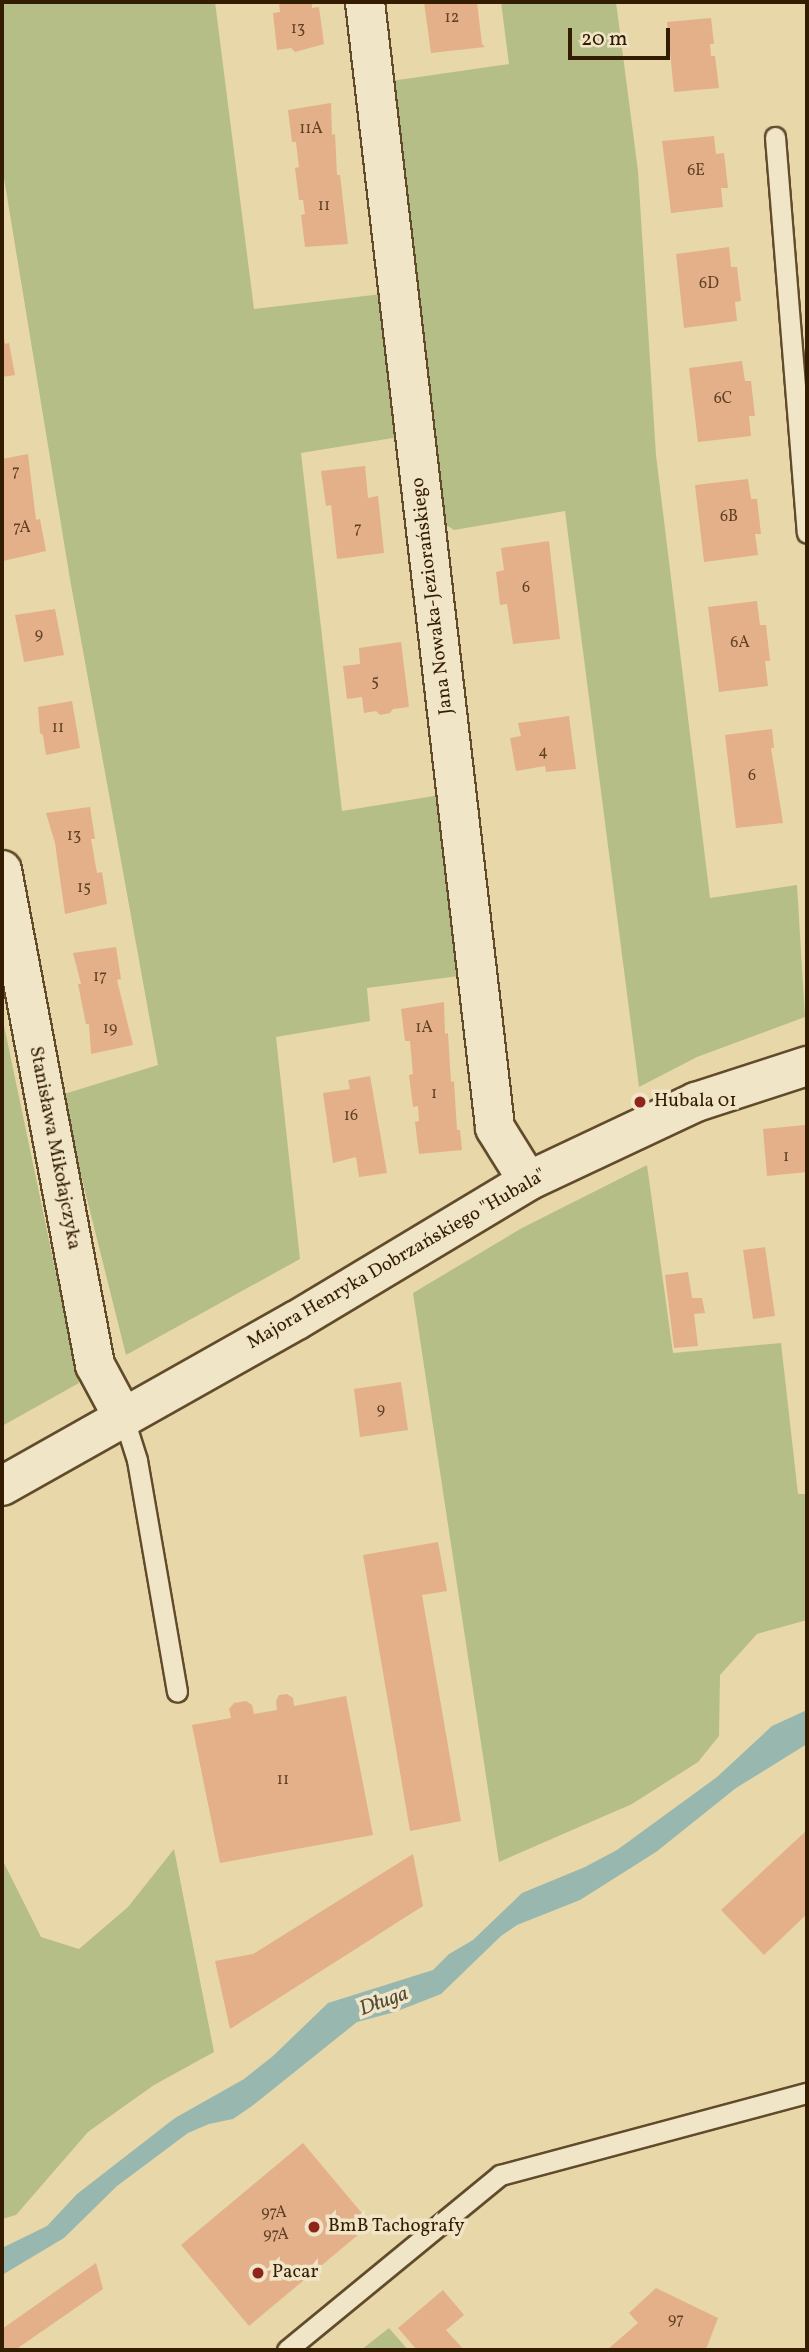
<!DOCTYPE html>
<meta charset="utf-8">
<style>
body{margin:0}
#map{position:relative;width:809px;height:2352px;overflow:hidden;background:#e8d7a9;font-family:Vollkorn,serif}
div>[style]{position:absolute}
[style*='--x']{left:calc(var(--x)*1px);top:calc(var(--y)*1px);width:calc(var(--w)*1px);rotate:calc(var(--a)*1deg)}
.green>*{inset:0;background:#b6be87}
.water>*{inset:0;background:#98b8af}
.building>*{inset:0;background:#e3b08a}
.roads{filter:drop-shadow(2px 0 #614b2b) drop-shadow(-2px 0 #614b2b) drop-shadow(0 2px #614b2b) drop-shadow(0 -2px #614b2b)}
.service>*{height:19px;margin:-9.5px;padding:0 9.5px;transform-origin:9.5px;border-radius:9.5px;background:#f0e5c7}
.minor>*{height:38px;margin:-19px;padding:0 19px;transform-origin:19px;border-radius:19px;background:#f0e5c7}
.dots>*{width:19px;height:19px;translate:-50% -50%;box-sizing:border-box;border:4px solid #f0e5c7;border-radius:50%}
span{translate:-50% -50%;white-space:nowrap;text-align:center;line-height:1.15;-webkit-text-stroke:7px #f0e5c7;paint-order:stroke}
.number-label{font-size:16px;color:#604123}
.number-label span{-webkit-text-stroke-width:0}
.street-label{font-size:19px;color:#341c01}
.poi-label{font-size:19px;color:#341c01}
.left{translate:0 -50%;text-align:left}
.water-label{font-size:21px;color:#524b35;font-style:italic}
.frame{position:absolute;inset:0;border:4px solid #341c01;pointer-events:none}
.scale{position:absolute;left:568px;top:28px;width:102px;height:32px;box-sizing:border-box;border:4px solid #341c01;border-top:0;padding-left:9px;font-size:21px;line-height:24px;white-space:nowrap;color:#341c01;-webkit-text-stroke:5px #f0e5c7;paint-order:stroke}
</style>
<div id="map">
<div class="green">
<i style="clip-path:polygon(2px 2px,215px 2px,254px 309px,416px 290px,391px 81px,509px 64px,501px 2px,616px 2px,638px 171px,656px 455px,710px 898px,797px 885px,805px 1017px,697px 1057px,639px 1087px,565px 511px,454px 530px,422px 509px,405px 436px,301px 453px,342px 811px,440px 795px,459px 976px,367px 988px,370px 1021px,276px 1037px,300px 1259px,126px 1355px,61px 1095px,158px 1065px,70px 579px,2px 166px)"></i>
<i style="clip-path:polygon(2px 1016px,79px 1383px,2px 1426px)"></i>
<i style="clip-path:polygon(647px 1165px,673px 1353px,781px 1343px,798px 1494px,807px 1494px,807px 1620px,757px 1634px,720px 1675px,719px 1736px,698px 1762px,632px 1804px,499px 1862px,413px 1293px,522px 1228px)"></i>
<i style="clip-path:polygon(174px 1849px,214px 2052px,154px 2085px,88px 2132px,16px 2215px,2px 2219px,2px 1859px,41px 1937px,79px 1949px,128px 1907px)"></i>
<i style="clip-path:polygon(389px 2328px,408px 2350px,361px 2350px)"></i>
</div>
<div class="water">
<i style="clip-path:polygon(807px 1710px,807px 1744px,736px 1788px,656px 1852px,580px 1900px,517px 1925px,501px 1936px,441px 1994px,395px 2012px,357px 2022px,252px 2106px,233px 2119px,209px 2124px,188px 2133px,117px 2186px,64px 2238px,2px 2275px,2px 2248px,47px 2226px,77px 2194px,175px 2118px,244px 2079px,273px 2056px,328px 2003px,433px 1970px,449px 1954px,473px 1940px,522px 1893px,585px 1867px,617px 1850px,717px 1777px,772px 1726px)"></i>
</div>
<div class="building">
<i style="clip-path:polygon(279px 2px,312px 2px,312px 8px,319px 7px,324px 44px,295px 52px,291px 48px,277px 50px,273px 13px,280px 12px)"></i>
<i style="clip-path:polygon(424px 2px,477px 2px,482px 44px,485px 47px,431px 53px)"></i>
<i style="clip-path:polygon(711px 18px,714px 44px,710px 44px,711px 56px,715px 56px,719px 88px,674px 92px,667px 22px)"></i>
<i style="clip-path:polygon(331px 103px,332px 135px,335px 134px,337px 175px,340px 175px,348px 244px,305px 247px,301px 215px,305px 214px,303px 200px,299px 200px,295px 168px,299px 167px,296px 142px,292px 142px,288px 110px)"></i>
<i style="clip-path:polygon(714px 136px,716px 154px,724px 153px,728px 188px,721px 188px,723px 207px,671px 213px,662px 141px)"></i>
<i style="clip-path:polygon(729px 247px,731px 267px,737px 267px,741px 301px,735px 302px,737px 321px,684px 328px,676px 254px)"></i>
<i style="clip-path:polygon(3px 332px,5px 344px,9px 343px,15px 375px,2px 377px)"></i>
<i style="clip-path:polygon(742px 361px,745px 381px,751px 381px,755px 416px,749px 416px,751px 436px,698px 442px,689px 368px)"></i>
<i style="clip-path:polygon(28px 454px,36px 520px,40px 519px,46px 551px,3px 561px,2px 459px)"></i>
<i style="clip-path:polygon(365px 466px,368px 498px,378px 496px,384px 553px,337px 559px,331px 505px,326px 506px,321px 471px)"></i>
<i style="clip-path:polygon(748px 479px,751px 499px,757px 499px,761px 534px,755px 534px,758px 555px,704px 562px,695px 485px)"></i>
<i style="clip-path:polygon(549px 541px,560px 639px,513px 644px,507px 604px,500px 605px,496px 572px,504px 570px,501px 548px)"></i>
<i style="clip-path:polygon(757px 601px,760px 625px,766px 625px,770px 661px,765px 661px,768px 686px,719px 692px,708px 607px)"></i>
<i style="clip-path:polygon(55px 609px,64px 655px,24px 662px,15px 615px)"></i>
<i style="clip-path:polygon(401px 642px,409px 707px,393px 709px,390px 713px,380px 715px,376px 711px,364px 713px,362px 697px,347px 699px,343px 666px,360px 664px,359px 648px)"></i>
<i style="clip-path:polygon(72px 701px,80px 748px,46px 755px,43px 735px,40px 733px,38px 707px)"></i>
<i style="clip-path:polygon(569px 716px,576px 769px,546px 772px,545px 766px,516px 771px,510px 738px,521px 736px,518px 723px)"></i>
<i style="clip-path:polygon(772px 729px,774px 748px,771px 748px,783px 823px,736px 828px,725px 735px)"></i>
<i style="clip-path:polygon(90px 807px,95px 839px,91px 839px,97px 873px,102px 872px,107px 904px,65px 914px,55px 843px,46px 813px)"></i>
<i style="clip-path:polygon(116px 947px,121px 979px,117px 980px,133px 1045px,91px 1054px,89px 1024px,86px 1024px,78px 984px,81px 984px,73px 953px)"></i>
<i style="clip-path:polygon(444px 1002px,445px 1034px,448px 1033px,451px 1082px,454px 1081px,457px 1130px,460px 1130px,462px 1150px,419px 1154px,415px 1122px,419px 1121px,418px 1106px,413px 1107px,409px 1075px,413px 1074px,410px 1041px,405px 1041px,401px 1009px)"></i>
<i style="clip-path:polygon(370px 1076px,387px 1173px,359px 1177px,356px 1157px,333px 1163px,323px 1093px,350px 1089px,348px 1080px)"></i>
<i style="clip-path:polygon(805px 1125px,807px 1172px,767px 1176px,763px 1129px)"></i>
<i style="clip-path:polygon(765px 1247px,775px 1316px,753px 1319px,743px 1250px)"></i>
<i style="clip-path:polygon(688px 1272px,692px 1298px,702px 1298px,705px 1313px,694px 1314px,698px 1346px,674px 1348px,665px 1275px)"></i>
<i style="clip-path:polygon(401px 1382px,408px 1430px,360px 1437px,354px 1389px)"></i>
<i style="clip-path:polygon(438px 1542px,447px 1591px,422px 1595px,461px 1821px,410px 1831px,363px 1555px)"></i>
<i style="clip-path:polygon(287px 1694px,293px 1698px,294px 1706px,346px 1696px,373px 1835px,220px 1863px,192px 1725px,231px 1718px,229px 1709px,234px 1703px,246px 1701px,252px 1705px,254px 1714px,277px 1710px,276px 1701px,279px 1695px)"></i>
<i style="clip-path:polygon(807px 1830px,807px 1914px,764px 1955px,721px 1910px)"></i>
<i style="clip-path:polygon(413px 1854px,423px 1906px,230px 2029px,215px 1961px,253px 1954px)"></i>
<i style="clip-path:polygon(303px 2143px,371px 2224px,249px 2326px,181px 2245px)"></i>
<i style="clip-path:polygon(96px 2263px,103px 2289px,15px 2350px,2px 2350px,2px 2329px)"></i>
<i style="clip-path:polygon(656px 2288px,718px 2318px,707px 2347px,703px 2350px,607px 2350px,638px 2323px,629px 2313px)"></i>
<i style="clip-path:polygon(443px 2290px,464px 2315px,446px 2330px,464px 2350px,417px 2350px,398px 2328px)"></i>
</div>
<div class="roads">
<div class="service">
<i style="--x:775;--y:137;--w:397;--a:85.4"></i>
<i style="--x:124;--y:1419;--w:43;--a:72.4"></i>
<i style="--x:137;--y:1460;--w:235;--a:80.2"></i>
<i style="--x:287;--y:2350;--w:276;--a:-39.4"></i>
<i style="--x:500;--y:2175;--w:318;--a:-15"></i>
</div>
<div class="minor">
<i style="--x:365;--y:2;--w:1133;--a:83.41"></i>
<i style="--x:495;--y:1128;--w:62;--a:58.1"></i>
<i style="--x:2;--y:870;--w:504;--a:79.36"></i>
<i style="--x:95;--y:1365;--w:61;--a:61.8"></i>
<i style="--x:2;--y:1486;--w:338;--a:-29.4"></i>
<i style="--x:297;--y:1320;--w:270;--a:-31"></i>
<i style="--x:528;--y:1181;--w:186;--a:-25.2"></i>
<i style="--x:696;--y:1102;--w:117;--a:-18"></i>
</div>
</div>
<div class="dots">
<i style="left:640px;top:1102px;background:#8f2418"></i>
<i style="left:314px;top:2227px;background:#8f2418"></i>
<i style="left:258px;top:2273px;background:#8f2418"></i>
</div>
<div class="number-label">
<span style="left:452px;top:18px">12</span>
<span style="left:298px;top:29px">13</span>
<span style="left:311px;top:129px">11A</span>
<span style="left:696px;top:171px">6E</span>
<span style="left:324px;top:206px">11</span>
<span style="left:709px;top:284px">6D</span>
<span style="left:723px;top:399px">6C</span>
<span style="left:16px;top:472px">7</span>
<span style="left:729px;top:517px">6B</span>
<span style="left:22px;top:528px">7A</span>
<span style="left:358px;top:529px">7</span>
<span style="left:526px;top:588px">6</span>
<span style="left:39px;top:635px">9</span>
<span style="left:740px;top:643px">6A</span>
<span style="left:375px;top:682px">5</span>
<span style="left:58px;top:728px">11</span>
<span style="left:543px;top:752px">4</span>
<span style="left:752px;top:776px">6</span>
<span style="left:74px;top:836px">13</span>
<span style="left:84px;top:888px">15</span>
<span style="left:100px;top:977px">17</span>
<span style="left:424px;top:1028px">1A</span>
<span style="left:110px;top:1029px">19</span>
<span style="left:434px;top:1094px">1</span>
<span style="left:351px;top:1116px">16</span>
<span style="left:786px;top:1157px">1</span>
<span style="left:381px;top:1410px">9</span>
<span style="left:283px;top:1780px">11</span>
<span style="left:274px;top:2213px">97A</span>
<span style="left:276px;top:2235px">97A</span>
<span style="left:676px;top:2320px">97</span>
</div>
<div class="street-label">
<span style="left:433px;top:596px;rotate:-97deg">Jana Nowaka-Jeziorańskiego</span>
<span style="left:54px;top:1148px;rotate:79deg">Stanisława Mikołajczyka</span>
<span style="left:397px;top:1260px;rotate:-30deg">Majora Henryka Dobrzańskiego "Hubala"</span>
</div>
<div class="poi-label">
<span class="left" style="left:654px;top:1102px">Hubala 01</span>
<span class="left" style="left:328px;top:2227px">BmB Tachografy</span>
<span class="left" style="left:272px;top:2273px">Pacar</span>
</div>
<div class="water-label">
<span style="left:384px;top:2002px;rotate:-20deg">Długa</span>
</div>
<div class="frame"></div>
<div class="scale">20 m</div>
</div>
